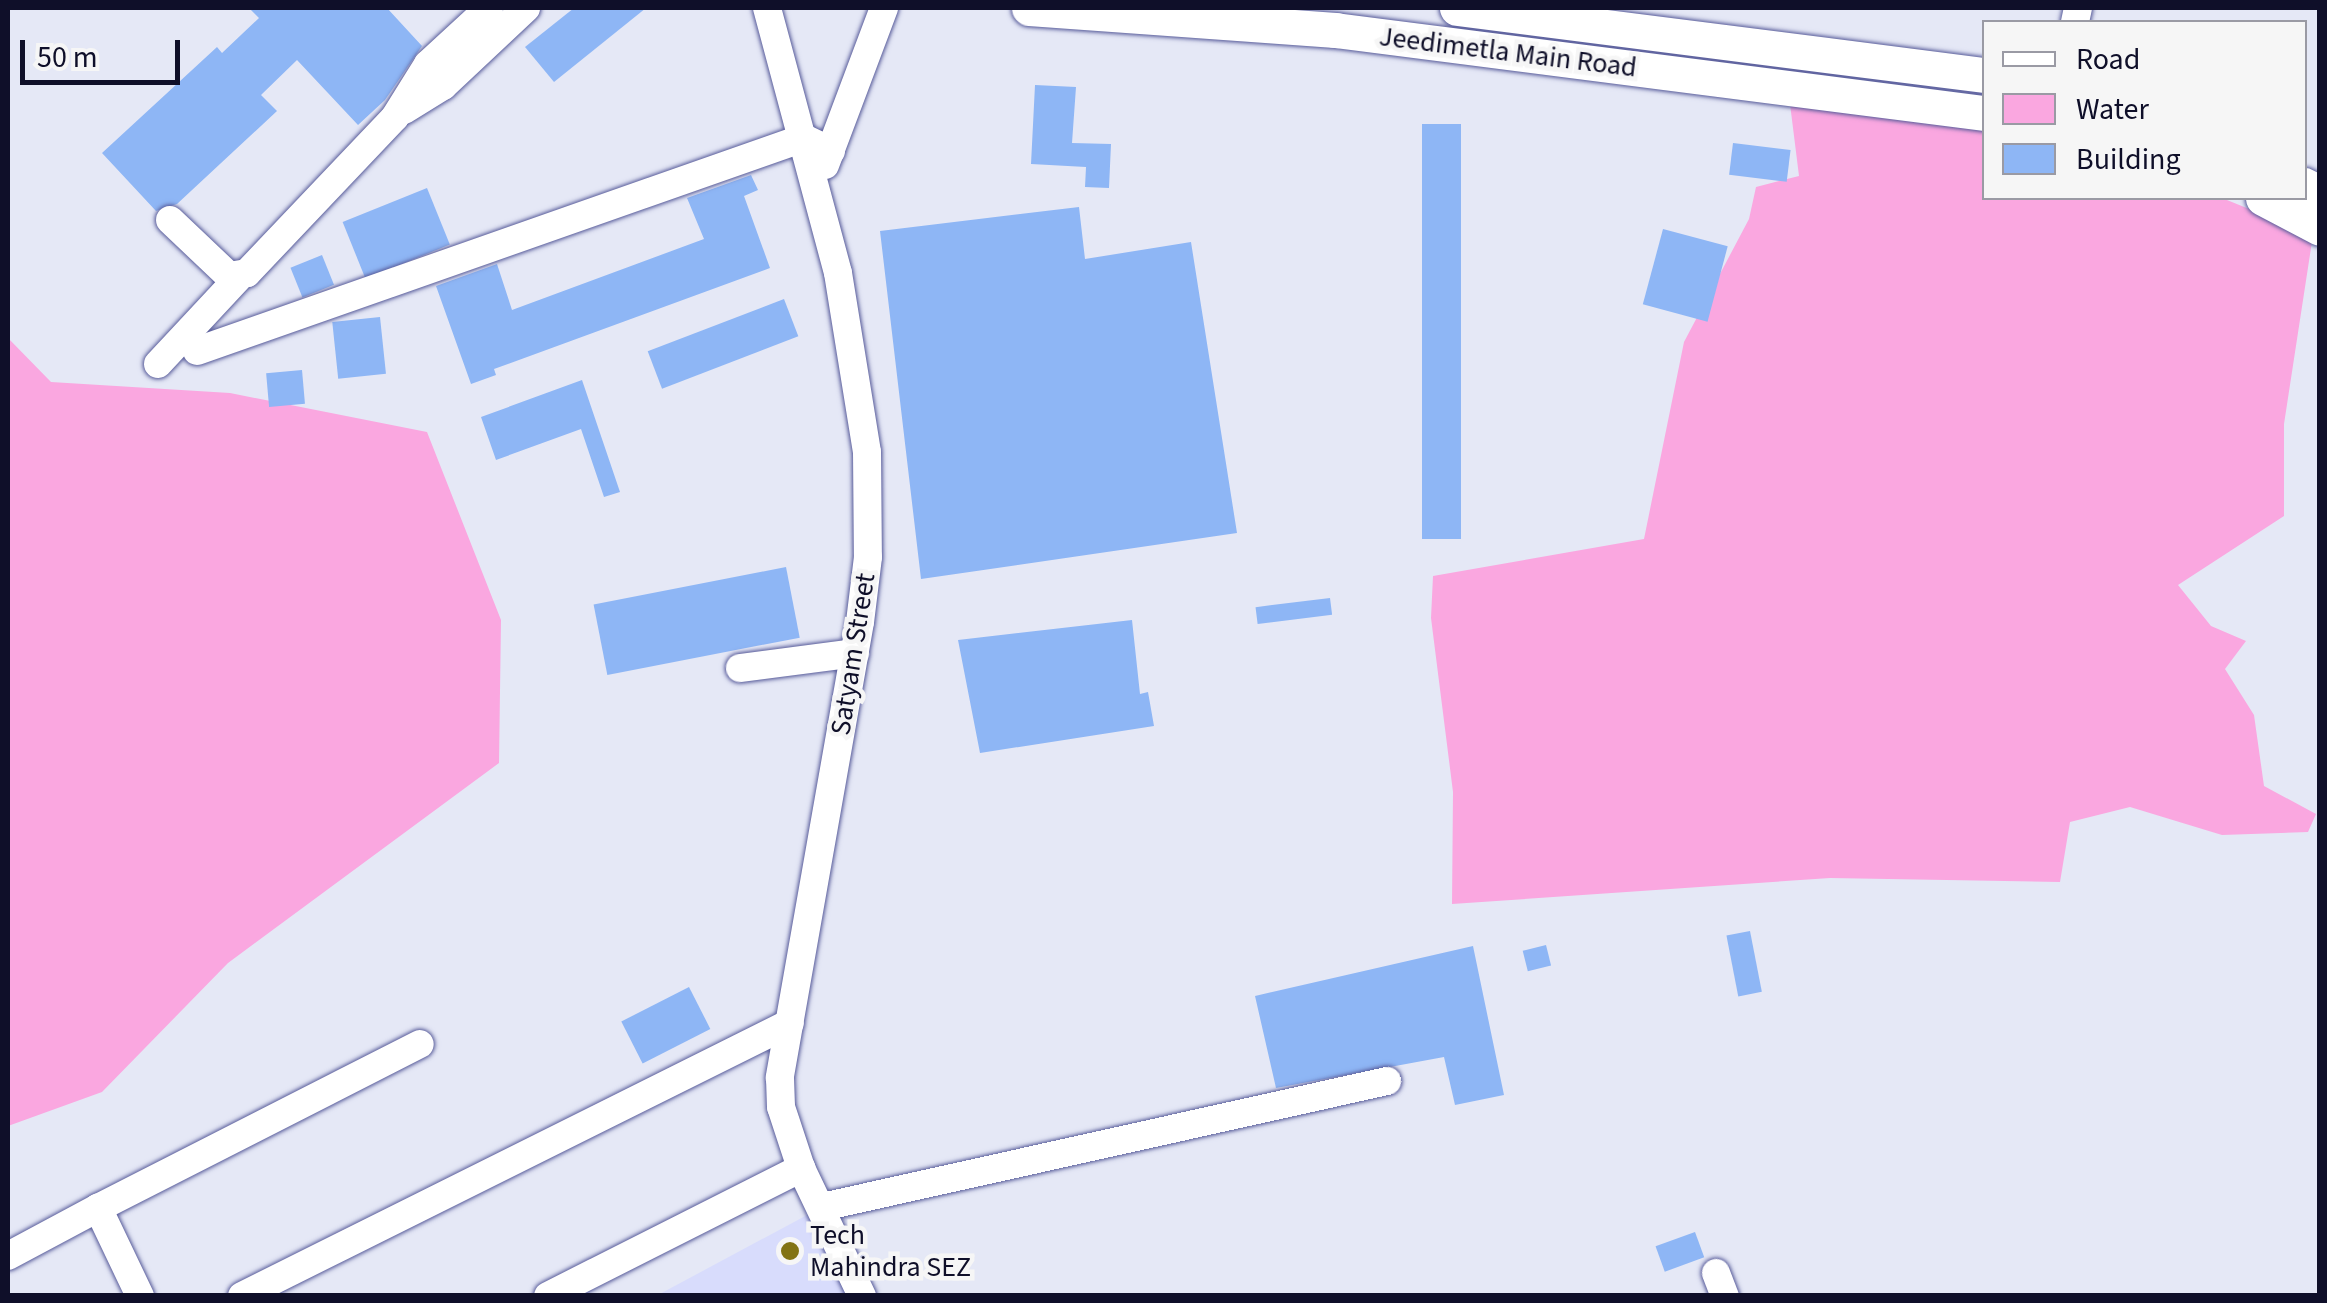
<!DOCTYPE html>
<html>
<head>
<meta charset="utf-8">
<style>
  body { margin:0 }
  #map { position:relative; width:2327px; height:1303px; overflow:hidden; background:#e5e8f6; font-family:"Source Sans 3",sans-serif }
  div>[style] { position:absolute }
  .built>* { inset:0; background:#d8dcfc }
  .water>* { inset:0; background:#faa7e0 }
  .building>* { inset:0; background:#8eb6f5; transform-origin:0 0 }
  .roads { filter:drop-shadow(0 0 2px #575b9a) drop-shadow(0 0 2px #575b9a) }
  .minor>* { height:28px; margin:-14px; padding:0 14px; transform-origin:14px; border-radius:14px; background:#fff }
  .major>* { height:35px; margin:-17.5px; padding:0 17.5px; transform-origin:17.5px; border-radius:17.5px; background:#fff }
  .dots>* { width:28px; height:28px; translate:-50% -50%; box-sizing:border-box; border:5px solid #f6f6f6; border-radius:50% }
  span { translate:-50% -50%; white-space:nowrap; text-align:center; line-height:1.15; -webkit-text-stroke:9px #f6f6f6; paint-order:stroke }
  .street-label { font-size:28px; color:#0f0f29 }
  .poi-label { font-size:28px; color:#0f0f29 }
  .left { translate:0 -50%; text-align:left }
  .frame { position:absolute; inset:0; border:10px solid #0f0f29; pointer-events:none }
  .legend { position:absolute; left:1982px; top:20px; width:325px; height:180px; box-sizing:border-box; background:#f6f6f6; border:2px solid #9a9aa4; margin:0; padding:12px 18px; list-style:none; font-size:30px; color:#0f0f29 }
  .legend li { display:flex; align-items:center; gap:20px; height:50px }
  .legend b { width:50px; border:2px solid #9a9aa4 }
  .scale { position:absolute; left:20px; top:40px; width:160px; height:45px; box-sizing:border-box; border:5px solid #0f0f29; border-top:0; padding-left:12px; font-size:30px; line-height:35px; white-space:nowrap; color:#0f0f29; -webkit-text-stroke:8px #f6f6f6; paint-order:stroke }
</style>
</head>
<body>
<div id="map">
  <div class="built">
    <i style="clip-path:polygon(822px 1207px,860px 1296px,656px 1296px)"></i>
  </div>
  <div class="water">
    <i style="clip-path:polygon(1790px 104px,1984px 125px,1984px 198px,2222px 198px,2313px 235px,2284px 424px,2284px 516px,2178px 585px,2211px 626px,2246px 641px,2225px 669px,2254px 715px,2264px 786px,2316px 814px,2308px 832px,2222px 835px,2130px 807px,2070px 822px,2060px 882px,1830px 878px,1452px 904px,1453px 792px,1431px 618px,1433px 576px,1644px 539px,1684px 342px,1749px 219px,1756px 187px,1799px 176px)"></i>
    <i style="clip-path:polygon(8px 338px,51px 382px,230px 393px,427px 432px,501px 620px,499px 763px,228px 963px,102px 1092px,8px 1126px)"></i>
  </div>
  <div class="building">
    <i style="clip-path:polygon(249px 8px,387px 8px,422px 46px,385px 100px,358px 125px,297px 60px,261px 95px,277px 111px,177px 204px,156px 211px,102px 153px,217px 47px,222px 53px,259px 18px)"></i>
    <i style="clip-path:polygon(574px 8px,646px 8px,554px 82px,525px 47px)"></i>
    <i style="clip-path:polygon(1035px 85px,1076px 87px,1072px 143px,1111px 144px,1109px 188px,1085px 187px,1086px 167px,1031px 164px)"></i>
    <i style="left:1422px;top:124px;width:39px;height:415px"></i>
    <i style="left:1733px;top:143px;width:58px;height:32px;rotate:7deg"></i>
    <i style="clip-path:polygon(751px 175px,758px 190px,744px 196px,770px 268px,494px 369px,496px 375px,471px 384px,436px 286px,497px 264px,512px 310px,704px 239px,687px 198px)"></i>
    <i style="left:427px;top:188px;width:61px;height:91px;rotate:68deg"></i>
    <i style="clip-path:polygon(1079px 207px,1085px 259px,1191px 242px,1237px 533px,921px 579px,880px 231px)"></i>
    <i style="left:1663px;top:229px;width:67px;height:78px;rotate:15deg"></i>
    <i style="left:322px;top:255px;width:32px;height:34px;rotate:68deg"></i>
    <i style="left:784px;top:299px;width:40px;height:146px;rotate:69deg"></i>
    <i style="left:380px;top:317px;width:57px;height:48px;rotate:84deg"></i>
    <i style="left:302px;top:370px;width:34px;height:36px;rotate:85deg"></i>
    <i style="clip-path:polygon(582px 380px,620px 492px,604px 497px,581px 429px,496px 460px,481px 417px)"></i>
    <i style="left:786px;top:567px;width:72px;height:196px;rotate:79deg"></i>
    <i style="left:1330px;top:598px;width:17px;height:75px;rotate:83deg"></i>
    <i style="clip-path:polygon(1132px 620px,1140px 694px,1148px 692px,1154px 726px,980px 753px,958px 640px)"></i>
    <i style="left:1750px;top:931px;width:62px;height:24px;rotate:79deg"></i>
    <i style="left:1546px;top:945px;width:21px;height:24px;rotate:76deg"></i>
    <i style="clip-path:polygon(1473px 946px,1504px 1095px,1455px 1105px,1444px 1057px,1276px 1088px,1255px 996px)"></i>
    <i style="left:689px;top:987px;width:47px;height:76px;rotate:63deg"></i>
    <i style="left:1695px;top:1232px;width:27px;height:42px;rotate:70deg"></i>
  </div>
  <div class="roads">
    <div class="minor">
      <i style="left:767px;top:8px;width:274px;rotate:75deg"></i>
      <i style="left:838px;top:273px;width:181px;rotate:80.8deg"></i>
      <i style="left:867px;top:452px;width:105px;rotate:89.5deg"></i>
      <i style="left:868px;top:557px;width:65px;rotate:97deg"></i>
      <i style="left:860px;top:622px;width:463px;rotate:100deg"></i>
      <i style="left:780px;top:1078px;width:29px;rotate:88deg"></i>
      <i style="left:781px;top:1107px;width:64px;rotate:71.8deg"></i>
      <i style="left:801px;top:1168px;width:142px;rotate:64.5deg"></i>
      <i style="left:2075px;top:22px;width:14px;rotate:-78deg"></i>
      <i style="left:404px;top:110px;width:46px;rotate:-31.6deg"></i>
      <i style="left:443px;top:86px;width:114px;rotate:-43.2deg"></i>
      <i style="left:825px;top:165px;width:168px;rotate:-69.4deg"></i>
      <i style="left:170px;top:220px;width:81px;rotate:43.5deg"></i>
      <i style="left:229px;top:276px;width:18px;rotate:-9deg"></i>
      <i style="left:247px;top:273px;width:215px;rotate:-46.5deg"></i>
      <i style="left:395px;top:117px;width:62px;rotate:-58.1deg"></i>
      <i style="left:428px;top:64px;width:83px;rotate:-42.6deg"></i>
      <i style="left:197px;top:351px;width:643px;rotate:-19.34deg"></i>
      <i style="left:804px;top:138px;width:30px;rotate:26deg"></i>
      <i style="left:158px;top:364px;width:119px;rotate:-47deg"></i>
      <i style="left:740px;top:668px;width:116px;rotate:-7.4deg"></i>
      <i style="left:822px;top:1207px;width:579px;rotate:-12.57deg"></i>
      <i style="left:8px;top:1256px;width:102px;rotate:-28.1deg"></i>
      <i style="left:1716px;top:1273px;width:25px;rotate:69deg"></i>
      <i style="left:140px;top:1296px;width:98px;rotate:-115.5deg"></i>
      <i style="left:98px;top:1208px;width:361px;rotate:-27deg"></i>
      <i style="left:242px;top:1296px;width:612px;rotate:-26.48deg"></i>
      <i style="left:548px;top:1296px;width:284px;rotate:-26.8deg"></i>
    </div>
    <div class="major">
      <i style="left:1029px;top:8px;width:307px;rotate:4.1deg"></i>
      <i style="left:1335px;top:30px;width:654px;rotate:7.29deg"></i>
      <i style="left:1457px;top:8px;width:531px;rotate:7.25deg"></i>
      <i style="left:2304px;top:185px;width:18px;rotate:27deg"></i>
      <i style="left:2263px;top:198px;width:64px;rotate:27.8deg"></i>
    </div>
  </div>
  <div class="dots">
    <i style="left:790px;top:1251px;background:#827314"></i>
  </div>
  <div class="street-label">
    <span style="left:1508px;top:52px;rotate:7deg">Jeedimetla Main Road</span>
    <span style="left:853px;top:654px;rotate:-81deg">Satyam Street</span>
  </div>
  <div class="poi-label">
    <span class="left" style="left:810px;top:1251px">Tech<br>Mahindra SEZ</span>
  </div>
  <div class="frame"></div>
  <ul class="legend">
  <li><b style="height:12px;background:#fff"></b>Road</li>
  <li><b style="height:28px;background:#faa7e0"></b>Water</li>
  <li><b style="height:28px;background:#8eb6f5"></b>Building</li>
  </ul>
  <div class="scale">50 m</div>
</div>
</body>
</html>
